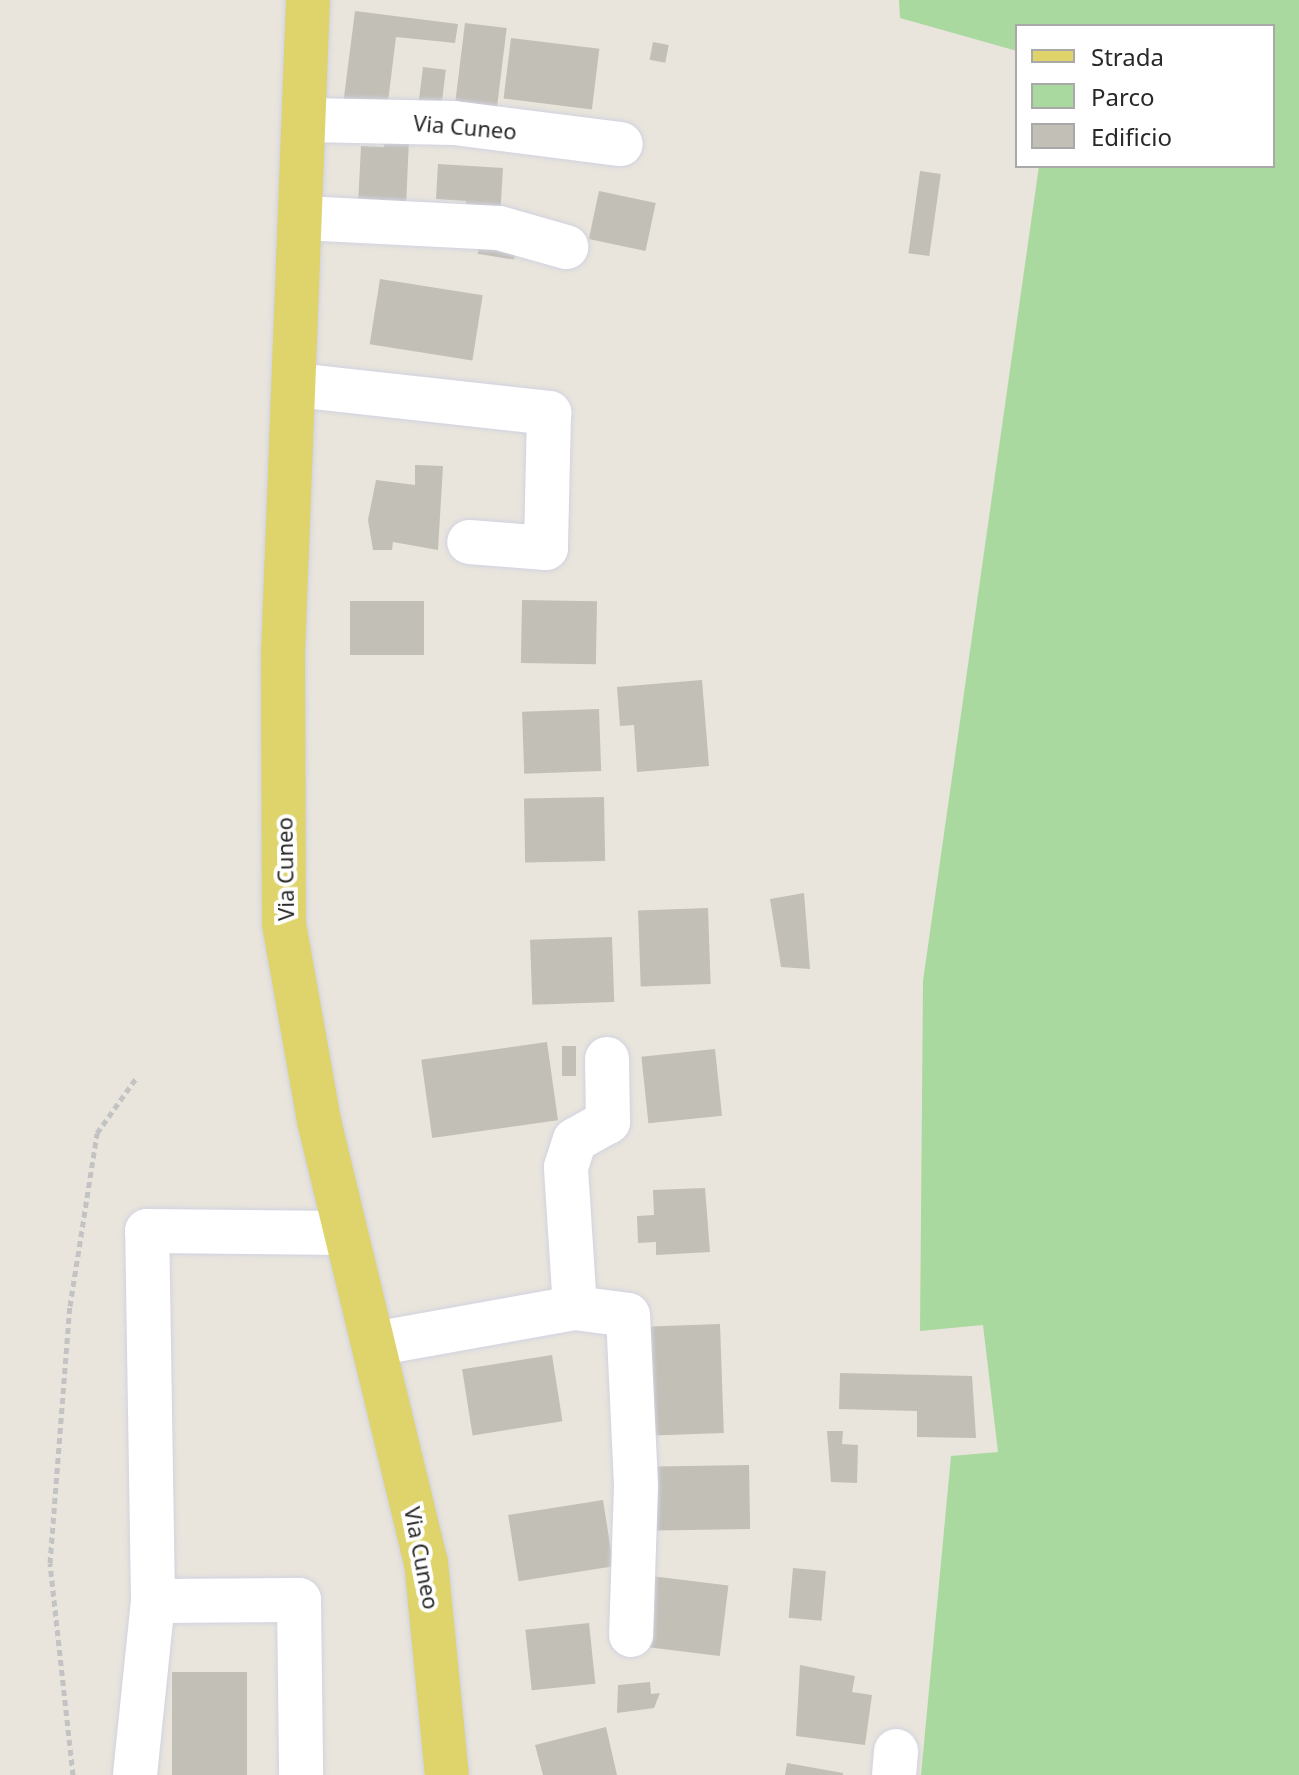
<!DOCTYPE html>
<html>
<head>
<meta charset="utf-8">
<style>
  body { margin:0 }
  #map { position:relative; width:1299px; height:1775px; overflow:hidden; background:#e9e5dc; font-family:"Noto Sans",sans-serif }
  div>[style] { position:absolute }
  .green>* { inset:0; background:#aad99f }
  .building>* { inset:0; background:#c2bfb7; transform-origin:0 0 }
  .path>* { height:5px; margin-top:-2.5px; transform-origin:0; background:repeating-linear-gradient(90deg,#c3c3c3 0 6px,transparent 0 10px) }
  .roads { filter:drop-shadow(0 0 2px #d1d2e0) drop-shadow(0 0 2px #d1d2e0) }
  .minor>* { height:44px; margin:-22px; padding:0 22px; transform-origin:22px; border-radius:22px; background:#fff }
  .major>* { height:44px; margin:-22px; padding:0 22px; transform-origin:22px; border-radius:22px; background:#dfd46b }
  span { translate:-50% -50%; white-space:nowrap; text-align:center; line-height:1.15; -webkit-text-stroke:8px #fff; paint-order:stroke }
  .street-label { font-size:22px; color:#282828 }
  .legend { position:absolute; left:1015px; top:24px; width:260px; height:144px; box-sizing:border-box; background:#fff; border:2px solid #a9a9a9; margin:0; padding:10px 14px; list-style:none; font-size:24px; color:#282828 }
  .legend li { display:flex; align-items:center; gap:16px; height:40px }
  .legend b { width:40px; border:2px solid #a9a9a9 }
</style>
</head>
<body>
<div id="map">
  <div class="green">
    <i style="clip-path:polygon(899px 0,1299px 0,1299px 1775px,921px 1775px,951px 1456px,998px 1452px,983px 1325px,920px 1331px,923px 981px,1039px 166px,1273px 166px,1273px 26px,1017px 26px,1017px 51px,900px 18px)"></i>
  </div>
  <div class="building">
    <i style="clip-path:polygon(355px 11px,458px 24px,455px 43px,396px 37px,387px 110px,343px 105px)"></i>
    <i style="left:465px;top:23px;width:42px;height:89px;rotate:7deg"></i>
    <i style="left:511px;top:38px;width:89px;height:61px;rotate:7deg"></i>
    <i style="left:653px;top:42px;width:16px;height:18px;rotate:11deg"></i>
    <i style="left:423px;top:67px;width:23px;height:47px;rotate:7deg"></i>
    <i style="clip-path:polygon(384px 138px,409px 139px,406px 207px,358px 205px,361px 146px,384px 147px)"></i>
    <i style="clip-path:polygon(438px 164px,503px 168px,500px 218px,465px 216px,466px 201px,436px 199px)"></i>
    <i style="left:920px;top:171px;width:21px;height:83px;rotate:8deg"></i>
    <i style="left:599px;top:191px;width:58px;height:49px;rotate:12deg"></i>
    <i style="left:480px;top:239px;width:37px;height:15px;rotate:9deg"></i>
    <i style="left:380px;top:279px;width:104px;height:66px;rotate:9deg"></i>
    <i style="clip-path:polygon(415px 465px,443px 466px,438px 550px,393px 542px,392px 550px,373px 550px,368px 520px,376px 480px,415px 485px)"></i>
    <i style="left:522px;top:600px;width:75px;height:63px;rotate:1deg"></i>
    <i style="left:424px;top:601px;width:54px;height:74px;rotate:90deg"></i>
    <i style="clip-path:polygon(702px 680px,709px 766px,637px 772px,634px 725px,620px 726px,617px 687px)"></i>
    <i style="left:599px;top:709px;width:62px;height:77px;rotate:88deg"></i>
    <i style="left:604px;top:797px;width:64px;height:80px;rotate:89deg"></i>
    <i style="clip-path:polygon(804px 893px,810px 969px,781px 967px,770px 899px)"></i>
    <i style="left:708px;top:908px;width:76px;height:70px;rotate:88deg"></i>
    <i style="left:612px;top:937px;width:65px;height:82px;rotate:88deg"></i>
    <i style="left:547px;top:1042px;width:79px;height:127px;rotate:82deg"></i>
    <i style="left:576px;top:1046px;width:30px;height:14px;rotate:90deg"></i>
    <i style="left:715px;top:1049px;width:67px;height:74px;rotate:84deg"></i>
    <i style="clip-path:polygon(705px 1188px,710px 1252px,656px 1255px,656px 1242px,638px 1243px,637px 1216px,654px 1215px,653px 1190px)"></i>
    <i style="left:720px;top:1324px;width:109px;height:70px;rotate:88deg"></i>
    <i style="left:552px;top:1355px;width:67px;height:91px;rotate:81deg"></i>
    <i style="clip-path:polygon(840px 1373px,972px 1376px,976px 1438px,917px 1437px,917px 1411px,839px 1409px)"></i>
    <i style="clip-path:polygon(827px 1431px,843px 1431px,842px 1444px,858px 1445px,857px 1483px,831px 1482px)"></i>
    <i style="left:749px;top:1465px;width:64px;height:93px;rotate:89deg"></i>
    <i style="left:603px;top:1500px;width:67px;height:96px;rotate:81deg"></i>
    <i style="left:793px;top:1568px;width:33px;height:50px;rotate:5deg"></i>
    <i style="left:651px;top:1576px;width:78px;height:71px;rotate:7deg"></i>
    <i style="left:589px;top:1623px;width:61px;height:64px;rotate:84deg"></i>
    <i style="clip-path:polygon(800px 1665px,855px 1676px,852px 1692px,872px 1695px,865px 1745px,796px 1736px)"></i>
    <i style="left:172px;top:1672px;width:75px;height:103px"></i>
    <i style="clip-path:polygon(650px 1682px,651px 1694px,660px 1693px,654px 1708px,617px 1713px,618px 1685px)"></i>
    <i style="clip-path:polygon(606px 1727px,617px 1775px,543px 1775px,535px 1745px)"></i>
    <i style="clip-path:polygon(787px 1763px,843px 1773px,843px 1775px,785px 1775px)"></i>
  </div>
  <div class="path">
    <i style="left:73px;top:1775px;width:213px;rotate:-96.2deg"></i>
    <i style="left:50px;top:1563px;width:258px;rotate:-85.6deg"></i>
    <i style="left:70px;top:1306px;width:175px;rotate:-81.1deg"></i>
    <i style="left:97px;top:1133px;width:69px;rotate:-54.5deg"></i>
  </div>
  <div class="roads">
    <div class="minor">
      <i style="left:307px;top:120px;width:147px;rotate:1.2deg"></i>
      <i style="left:454px;top:123px;width:168px;rotate:7.2deg"></i>
      <i style="left:303px;top:218px;width:196px;rotate:2.9deg"></i>
      <i style="left:499px;top:228px;width:70px;rotate:15.8deg"></i>
      <i style="left:296px;top:385px;width:255px;rotate:6.3deg"></i>
      <i style="left:549px;top:413px;width:135px;rotate:91.3deg"></i>
      <i style="left:546px;top:548px;width:77px;rotate:-175.5deg"></i>
      <i style="left:575px;top:1308px;width:53px;rotate:7.5deg"></i>
      <i style="left:628px;top:1315px;width:172px;rotate:87.3deg"></i>
      <i style="left:636px;top:1487px;width:148px;rotate:91.9deg"></i>
      <i style="left:374px;top:1344px;width:204px;rotate:-10.2deg"></i>
      <i style="left:575px;top:1308px;width:141px;rotate:-93.7deg"></i>
      <i style="left:566px;top:1167px;width:28px;rotate:-72deg"></i>
      <i style="left:575px;top:1140px;width:38px;rotate:-29deg"></i>
      <i style="left:608px;top:1122px;width:63px;rotate:-90.9deg"></i>
      <i style="left:153px;top:1601px;width:146px;rotate:-0.4deg"></i>
      <i style="left:299px;top:1600px;width:175px;rotate:89.3deg"></i>
      <i style="left:135px;top:1775px;width:175px;rotate:-84.1deg"></i>
      <i style="left:153px;top:1601px;width:370px;rotate:-90.9deg"></i>
      <i style="left:147px;top:1231px;width:199px;rotate:0.6deg"></i>
      <i style="left:894px;top:1775px;width:24px;rotate:-85deg"></i>
    </div>
    <div class="major">
      <i style="left:308px;top:0;width:653px;rotate:92.19deg"></i>
      <i style="left:283px;top:653px;width:271px;rotate:89.8deg"></i>
      <i style="left:284px;top:924px;width:200px;rotate:79.9deg"></i>
      <i style="left:319px;top:1121px;width:454px;rotate:76.4deg"></i>
      <i style="left:426px;top:1562px;width:214px;rotate:84.4deg"></i>
    </div>
  </div>
  <div class="street-label">
    <span style="left:465px;top:127px;rotate:5deg">Via Cuneo</span>
    <span style="left:285px;top:869px;rotate:-91deg">Via Cuneo</span>
    <span style="left:422px;top:1558px;rotate:79deg">Via Cuneo</span>
  </div>
  <ul class="legend">
  <li><b style="height:10px;background:#dfd46b"></b>Strada</li>
  <li><b style="height:22px;background:#aad99f"></b>Parco</li>
  <li><b style="height:22px;background:#c2bfb7"></b>Edificio</li>
  </ul>
</div>
</body>
</html>
